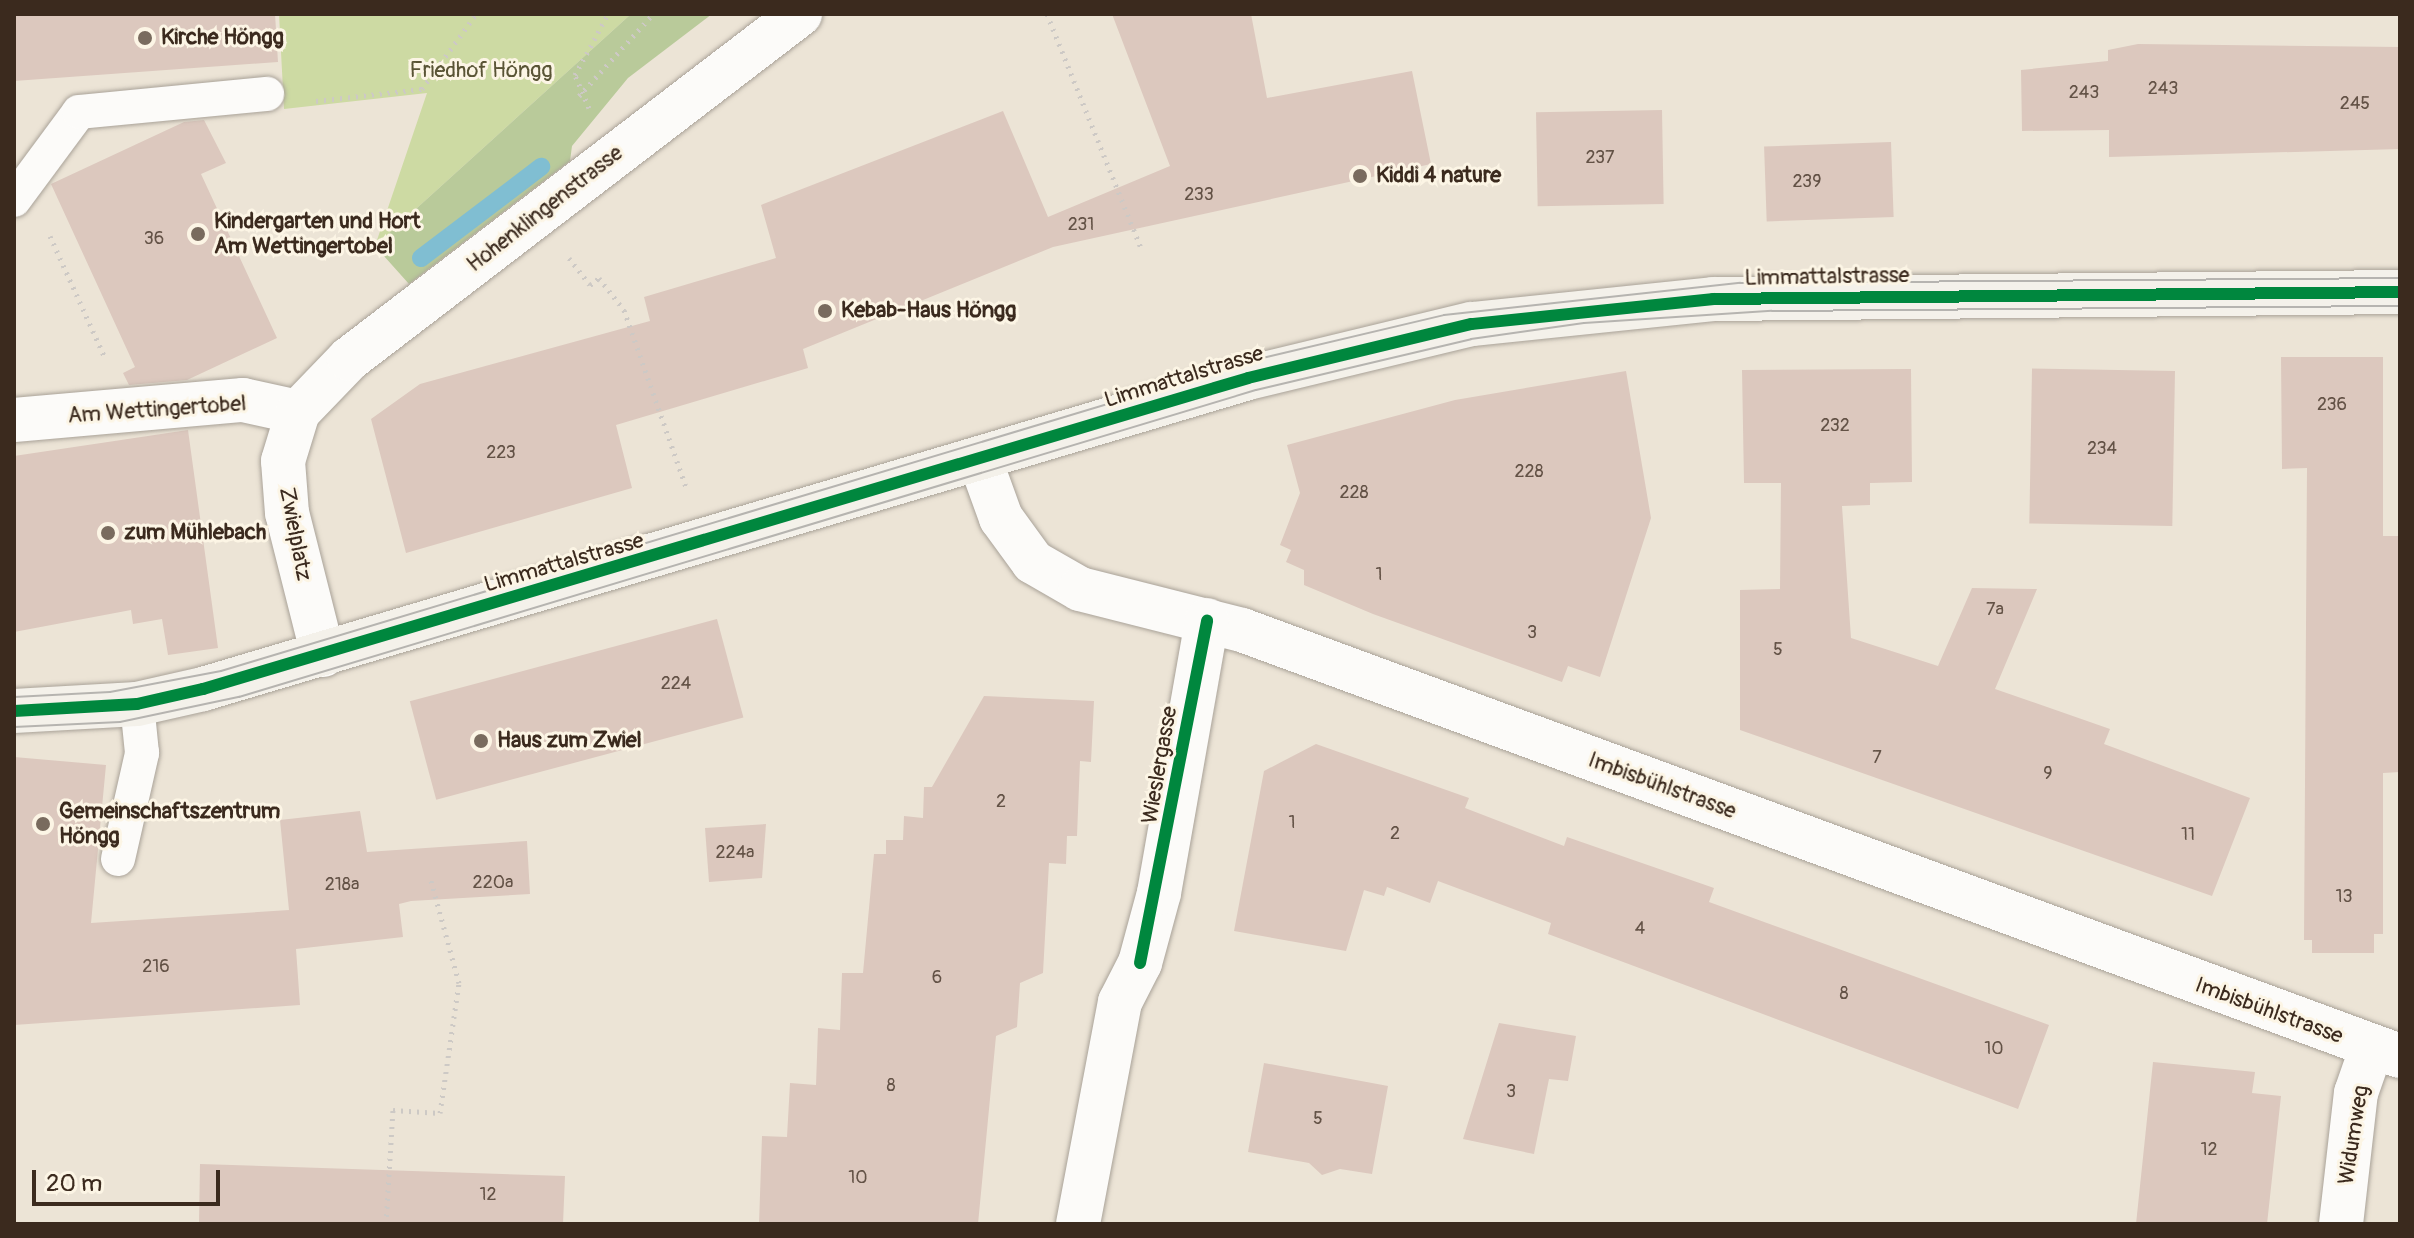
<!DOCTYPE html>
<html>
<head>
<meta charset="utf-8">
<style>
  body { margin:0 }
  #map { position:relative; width:2414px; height:1238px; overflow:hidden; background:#ece4d6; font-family:Pangolin,sans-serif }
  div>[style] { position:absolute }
  .green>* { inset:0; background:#cddaa3 }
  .forest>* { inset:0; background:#b9ca9a }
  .stream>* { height:18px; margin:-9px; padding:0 9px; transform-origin:9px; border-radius:9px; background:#80bed2 }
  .building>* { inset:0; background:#dcc8be; transform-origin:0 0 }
  .path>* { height:5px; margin-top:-2.5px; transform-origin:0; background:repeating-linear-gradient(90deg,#cdc9c5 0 2px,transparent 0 8px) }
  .roads { filter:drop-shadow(0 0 2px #a9a298) drop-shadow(0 0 2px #a9a298) }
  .lane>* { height:34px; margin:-17px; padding:0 17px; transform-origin:17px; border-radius:17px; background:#fcfbf9 }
  .street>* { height:44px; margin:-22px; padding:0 22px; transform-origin:22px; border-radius:22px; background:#fcfbf9 }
  .secondary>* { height:44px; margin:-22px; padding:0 22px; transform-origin:22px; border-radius:22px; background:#f4f1ea }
  .tram>* { height:2px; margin:-1px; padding:0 1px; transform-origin:1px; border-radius:1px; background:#b6b4b0 }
  .cycleway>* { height:12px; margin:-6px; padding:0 6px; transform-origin:6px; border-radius:6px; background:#00873e }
  .dots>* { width:22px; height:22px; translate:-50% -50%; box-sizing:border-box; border:4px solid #fcf5e5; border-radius:50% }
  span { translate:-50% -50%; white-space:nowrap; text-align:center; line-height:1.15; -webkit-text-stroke:6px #fcf5e5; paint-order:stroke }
  .number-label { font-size:18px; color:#635246 }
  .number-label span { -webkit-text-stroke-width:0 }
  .poi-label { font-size:22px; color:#3b2a1e; font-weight:700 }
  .left { translate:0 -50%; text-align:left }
  .park-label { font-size:22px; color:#595435 }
  .street-label { font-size:22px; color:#3b2a1e }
  .frame { position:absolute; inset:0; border:16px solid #3b2a1e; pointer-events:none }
  .scale { position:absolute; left:32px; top:1170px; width:188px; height:36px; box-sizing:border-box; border:4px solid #3b2a1e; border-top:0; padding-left:10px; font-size:24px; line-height:28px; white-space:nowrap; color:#3b2a1e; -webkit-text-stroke:6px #fcf5e5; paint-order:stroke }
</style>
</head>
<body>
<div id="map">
  <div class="green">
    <i style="clip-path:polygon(279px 14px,631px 14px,375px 246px,427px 93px,284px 109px)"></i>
  </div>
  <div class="forest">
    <i style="clip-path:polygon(631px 14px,712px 14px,628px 78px,572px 146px,570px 161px,409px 284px,375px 246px)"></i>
  </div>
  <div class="stream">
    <i style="left:421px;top:258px;width:151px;rotate:-37.2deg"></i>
  </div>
  <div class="building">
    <i style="clip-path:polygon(14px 14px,275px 14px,278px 62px,14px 81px)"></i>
    <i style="clip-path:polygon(1112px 14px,1251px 14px,1267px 98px,1412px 71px,1431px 164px,1053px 247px,803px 349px,808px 368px,616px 425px,632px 488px,406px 553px,371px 419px,420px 384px,650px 321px,644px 297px,776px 258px,761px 205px,1003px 111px,1048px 217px,1170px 166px)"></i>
    <i style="clip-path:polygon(2138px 44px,2400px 47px,2400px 149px,2109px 157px,2109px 130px,2022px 131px,2021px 70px,2108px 61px,2108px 50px)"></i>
    <i style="left:1662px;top:110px;width:94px;height:126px;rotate:89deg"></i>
    <i style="clip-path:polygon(204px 120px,226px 163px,201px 174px,277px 338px,187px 380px,129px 385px,123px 373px,135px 367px,51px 184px,184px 122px)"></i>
    <i style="left:1891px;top:142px;width:75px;height:127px;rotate:88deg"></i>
    <i style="clip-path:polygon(2281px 357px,2383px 357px,2383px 536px,2399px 536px,2400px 772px,2383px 773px,2383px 934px,2374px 934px,2374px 953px,2312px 953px,2312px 940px,2304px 940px,2307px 468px,2282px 469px)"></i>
    <i style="clip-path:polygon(1911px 369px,1912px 482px,1870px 483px,1870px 505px,1842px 506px,1851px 638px,1938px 666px,1972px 588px,2037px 589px,1995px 689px,2110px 729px,2104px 744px,2250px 798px,2212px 896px,1740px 730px,1740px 590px,1780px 589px,1781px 483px,1744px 483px,1742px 370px)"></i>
    <i style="clip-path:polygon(1626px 371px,1651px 518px,1600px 677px,1568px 666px,1562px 682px,1373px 614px,1304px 585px,1304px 570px,1286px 562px,1291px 550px,1280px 545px,1300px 493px,1287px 445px,1455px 400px)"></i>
    <i style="left:2175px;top:371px;width:155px;height:143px;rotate:91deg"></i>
    <i style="clip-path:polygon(188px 430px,218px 648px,168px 655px,162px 619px,133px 624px,131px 610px,14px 632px,14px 456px)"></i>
    <i style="left:717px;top:619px;width:102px;height:318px;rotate:75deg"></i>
    <i style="clip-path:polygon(984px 696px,1094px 701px,1091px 762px,1080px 761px,1077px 836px,1067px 836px,1066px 864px,1049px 863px,1043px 973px,1020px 983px,1017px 1027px,996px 1036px,978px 1224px,759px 1224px,762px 1136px,787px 1137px,790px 1083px,816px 1085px,818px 1028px,840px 1030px,842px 973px,863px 973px,874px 854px,886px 854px,886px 840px,903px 840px,904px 816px,923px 818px,924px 787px,932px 787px)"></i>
    <i style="clip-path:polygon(1316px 744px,1469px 798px,1465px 808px,1564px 846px,1567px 837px,1714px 888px,1709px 902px,2049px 1025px,2018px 1109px,1548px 934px,1551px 923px,1438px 881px,1430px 903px,1387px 887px,1384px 896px,1364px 890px,1346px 951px,1234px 931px,1264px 771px)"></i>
    <i style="clip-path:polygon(14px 757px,106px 765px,91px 923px,289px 910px,280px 820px,360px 811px,367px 852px,527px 841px,530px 894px,411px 901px,399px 904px,403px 937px,296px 949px,300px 1005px,14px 1025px)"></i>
    <i style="clip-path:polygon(766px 824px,762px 878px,709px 882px,705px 828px)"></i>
    <i style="clip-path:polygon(1499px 1023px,1576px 1036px,1568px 1081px,1549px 1079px,1534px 1154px,1463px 1139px)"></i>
    <i style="clip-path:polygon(2153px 1062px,2255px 1072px,2252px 1093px,2281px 1096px,2267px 1224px,2136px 1224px)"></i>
    <i style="clip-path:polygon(1264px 1063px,1388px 1086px,1372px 1174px,1340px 1169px,1322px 1175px,1309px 1163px,1248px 1152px)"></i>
    <i style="clip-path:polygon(200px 1164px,565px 1176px,563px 1224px,199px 1224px)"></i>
  </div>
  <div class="path">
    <i style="left:1047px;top:14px;width:252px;rotate:68.1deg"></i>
    <i style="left:579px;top:96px;width:110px;rotate:-47.9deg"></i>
    <i style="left:316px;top:101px;width:107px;rotate:-6.5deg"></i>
    <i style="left:422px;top:89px;width:92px;rotate:-54.2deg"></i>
    <i style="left:589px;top:108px;width:36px;rotate:-113deg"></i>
    <i style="left:575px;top:75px;width:69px;rotate:-61.6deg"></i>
    <i style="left:50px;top:236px;width:134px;rotate:65.7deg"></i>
    <i style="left:569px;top:258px;width:34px;rotate:52deg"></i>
    <i style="left:590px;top:285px;width:11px;rotate:-38deg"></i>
    <i style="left:599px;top:278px;width:41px;rotate:52deg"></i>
    <i style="left:624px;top:310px;width:188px;rotate:70.7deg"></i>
    <i style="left:386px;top:1224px;width:114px;rotate:-86.5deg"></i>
    <i style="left:393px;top:1110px;width:47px;rotate:3.7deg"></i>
    <i style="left:440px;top:1113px;width:131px;rotate:-81.7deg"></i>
    <i style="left:459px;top:983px;width:110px;rotate:-105.3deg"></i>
  </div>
  <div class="roads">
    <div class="lane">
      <i style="left:14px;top:200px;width:109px;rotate:-53.5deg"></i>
      <i style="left:79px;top:112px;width:189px;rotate:-5.5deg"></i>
      <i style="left:118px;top:859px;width:109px;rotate:-77.2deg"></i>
      <i style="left:142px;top:753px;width:49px;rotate:-95.8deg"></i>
    </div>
    <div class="street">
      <i style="left:14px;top:420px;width:230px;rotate:-5deg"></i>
      <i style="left:243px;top:400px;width:56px;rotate:12.3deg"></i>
      <i style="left:980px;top:460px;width:62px;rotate:70.1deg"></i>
      <i style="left:1001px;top:518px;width:54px;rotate:54deg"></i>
      <i style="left:1033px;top:562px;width:54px;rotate:29.9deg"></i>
      <i style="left:1080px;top:589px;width:167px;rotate:14.2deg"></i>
      <i style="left:1242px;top:630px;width:1234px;rotate:20.2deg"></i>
      <i style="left:323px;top:655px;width:146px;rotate:-104.2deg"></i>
      <i style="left:287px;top:513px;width:52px;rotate:-94.4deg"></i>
      <i style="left:283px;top:461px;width:51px;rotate:-73deg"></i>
      <i style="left:298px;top:412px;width:74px;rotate:-46.1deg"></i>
      <i style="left:349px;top:359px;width:568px;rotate:-37.41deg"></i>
      <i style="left:1078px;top:1224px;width:226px;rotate:-79.3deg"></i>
      <i style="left:1120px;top:1002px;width:44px;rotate:-62.9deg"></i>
      <i style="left:1140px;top:963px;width:73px;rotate:-74.8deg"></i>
      <i style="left:1159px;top:893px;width:277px;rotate:-80deg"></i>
      <i style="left:2341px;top:1224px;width:132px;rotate:-83.5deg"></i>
      <i style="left:2356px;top:1093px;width:49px;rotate:-70.8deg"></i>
    </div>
    <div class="secondary">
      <i style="left:14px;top:711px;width:123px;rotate:-3.3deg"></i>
      <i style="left:137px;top:704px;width:68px;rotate:-12.8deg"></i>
      <i style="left:203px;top:689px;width:1090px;rotate:-16.57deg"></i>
      <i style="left:1248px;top:378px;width:230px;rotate:-13.6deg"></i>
      <i style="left:1472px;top:324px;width:242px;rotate:-5.9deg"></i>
      <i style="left:1713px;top:299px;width:687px;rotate:-0.58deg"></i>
    </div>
  </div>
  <div class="tram">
    <i style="left:14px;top:697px;width:96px;rotate:-3deg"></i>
    <i style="left:110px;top:692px;width:113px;rotate:-10.7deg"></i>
    <i style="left:221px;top:671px;width:1079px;rotate:-16.76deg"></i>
    <i style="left:1254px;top:360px;width:195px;rotate:-13.3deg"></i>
    <i style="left:1444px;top:315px;width:298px;rotate:-6.2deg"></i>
    <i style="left:1740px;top:283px;width:660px;rotate:-0.43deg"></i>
    <i style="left:14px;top:727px;width:106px;rotate:-2.7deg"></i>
    <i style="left:120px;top:722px;width:122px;rotate:-11.9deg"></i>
    <i style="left:239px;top:697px;width:1062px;rotate:-16.8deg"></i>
    <i style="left:1256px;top:390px;width:221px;rotate:-13.3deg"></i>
    <i style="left:1471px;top:339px;width:114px;rotate:-8.1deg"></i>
    <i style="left:1584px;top:323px;width:188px;rotate:-3.7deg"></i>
    <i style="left:1772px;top:311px;width:628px;rotate:-0.46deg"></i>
  </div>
  <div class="cycleway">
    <i style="left:14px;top:711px;width:123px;rotate:-3.3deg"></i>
    <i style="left:137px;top:704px;width:68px;rotate:-12.8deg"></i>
    <i style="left:203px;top:689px;width:1090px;rotate:-16.57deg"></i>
    <i style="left:1248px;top:378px;width:230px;rotate:-13.6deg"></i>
    <i style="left:1472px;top:324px;width:242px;rotate:-5.9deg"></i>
    <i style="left:1713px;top:299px;width:687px;rotate:-0.58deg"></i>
    <i style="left:1140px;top:963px;width:349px;rotate:-78.9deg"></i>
  </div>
  <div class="dots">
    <i style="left:145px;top:38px;background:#796b5e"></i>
    <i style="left:1360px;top:176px;background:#796b5e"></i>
    <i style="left:198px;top:234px;background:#796b5e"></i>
    <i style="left:825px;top:311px;background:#796b5e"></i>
    <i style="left:108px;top:533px;background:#796b5e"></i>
    <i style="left:481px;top:741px;background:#796b5e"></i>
    <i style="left:43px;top:824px;background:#796b5e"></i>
  </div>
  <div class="number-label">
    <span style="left:2163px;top:89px">243</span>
    <span style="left:2084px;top:93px">243</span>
    <span style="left:2355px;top:104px">245</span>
    <span style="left:1600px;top:158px">237</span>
    <span style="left:1807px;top:182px">239</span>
    <span style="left:1199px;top:195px">233</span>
    <span style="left:1081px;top:225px">231</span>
    <span style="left:154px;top:239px">36</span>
    <span style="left:2332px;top:405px">236</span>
    <span style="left:1835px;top:426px">232</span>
    <span style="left:2102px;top:449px">234</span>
    <span style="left:501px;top:453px">223</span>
    <span style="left:1529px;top:472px">228</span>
    <span style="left:1354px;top:493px">228</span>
    <span style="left:1379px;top:575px">1</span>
    <span style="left:1995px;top:610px">7a</span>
    <span style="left:1532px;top:633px">3</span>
    <span style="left:1778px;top:650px">5</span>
    <span style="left:676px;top:684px">224</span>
    <span style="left:1877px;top:758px">7</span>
    <span style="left:2048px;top:774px">9</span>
    <span style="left:1001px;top:802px">2</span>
    <span style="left:1292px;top:823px">1</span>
    <span style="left:1395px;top:834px">2</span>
    <span style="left:2188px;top:835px">11</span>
    <span style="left:735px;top:853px">224a</span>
    <span style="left:493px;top:883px">220a</span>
    <span style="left:342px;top:885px">218a</span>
    <span style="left:2344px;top:897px">13</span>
    <span style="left:1640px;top:929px">4</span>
    <span style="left:156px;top:967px">216</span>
    <span style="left:937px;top:978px">6</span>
    <span style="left:1844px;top:994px">8</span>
    <span style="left:1994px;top:1049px">10</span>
    <span style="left:891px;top:1086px">8</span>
    <span style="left:1511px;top:1092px">3</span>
    <span style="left:1318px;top:1119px">5</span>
    <span style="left:2209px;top:1150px">12</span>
    <span style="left:858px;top:1178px">10</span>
    <span style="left:488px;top:1195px">12</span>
  </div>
  <div class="poi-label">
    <span class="left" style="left:161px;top:38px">Kirche Höngg</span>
    <span class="left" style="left:1376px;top:176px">Kiddi 4 nature</span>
    <span class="left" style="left:214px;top:234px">Kindergarten und Hort<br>Am Wettingertobel</span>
    <span class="left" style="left:841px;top:311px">Kebab-Haus Höngg</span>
    <span class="left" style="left:124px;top:533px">zum Mühlebach</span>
    <span class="left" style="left:497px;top:741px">Haus zum Zwiel</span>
    <span class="left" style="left:59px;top:824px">Gemeinschaftszentrum<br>Höngg</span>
  </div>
  <div class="park-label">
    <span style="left:481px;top:71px">Friedhof Höngg</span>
  </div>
  <div class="street-label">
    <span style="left:545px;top:209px;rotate:-38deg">Hohenklingenstrasse</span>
    <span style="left:1827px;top:277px;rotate:-1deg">Limmattalstrasse</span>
    <span style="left:1184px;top:377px;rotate:-17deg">Limmattalstrasse</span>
    <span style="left:157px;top:410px;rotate:-4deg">Am Wettingertobel</span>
    <span style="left:295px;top:534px;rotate:79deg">Zwielplatz</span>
    <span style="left:564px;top:563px;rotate:-16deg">Limmattalstrasse</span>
    <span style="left:1160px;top:765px;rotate:-80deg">Wieslergasse</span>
    <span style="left:1662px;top:786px;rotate:20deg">Imbisbühlstrasse</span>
    <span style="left:2269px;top:1011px;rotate:20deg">Imbisbühlstrasse</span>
    <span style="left:2354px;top:1135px;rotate:-81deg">Widumweg</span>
  </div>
  <div class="frame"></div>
  <div class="scale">20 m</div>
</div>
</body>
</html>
